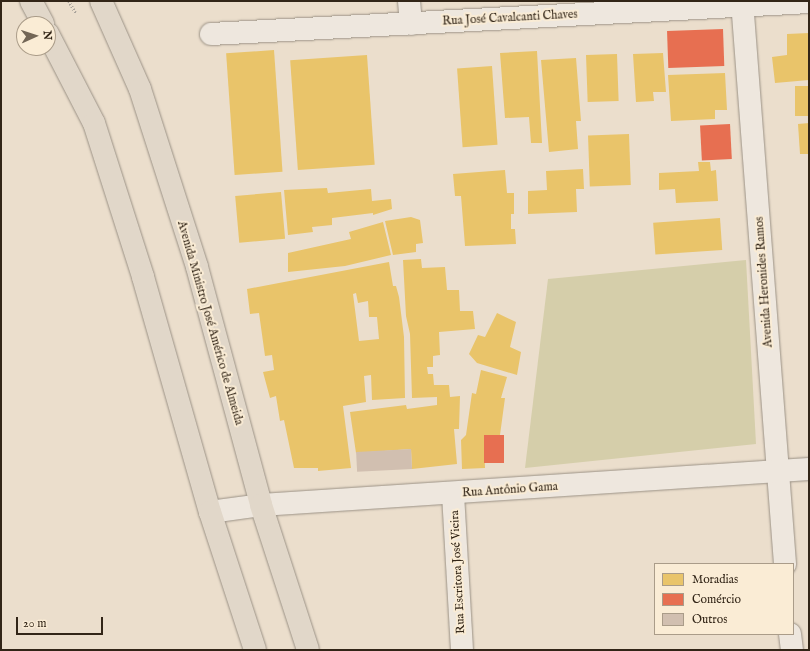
<!DOCTYPE html>
<html>
<head>
<meta charset="utf-8">
<style>
  body { margin:0 }
  #map { position:relative; width:810px; height:651px; overflow:hidden; background:#ebdecc; font-family:"IM FELL English",serif }
  div>[style] { position:absolute }
  .green>* { inset:0; background:#d5ceaa }
  .homes>* { inset:0; background:#e9c46a; transform-origin:0 0 }
  .shops>* { inset:0; background:#e76f51; transform-origin:0 0 }
  .building>* { inset:0; background:#d1bfb0; transform-origin:0 0 }
  .path>* { height:2.5px; margin-top:-1.25px; transform-origin:0; background:repeating-linear-gradient(90deg,#aaa49c 0 1px,transparent 0 3px) }
  .roads { filter:drop-shadow(0 0 1px #9b9286) drop-shadow(0 0 1px #9b9286) }
  .street>* { height:22px; margin:-11px; padding:0 11px; transform-origin:11px; border-radius:11px; background:#eee7de }
  .primary>* { height:22px; margin:-11px; padding:0 11px; transform-origin:11px; border-radius:11px; background:#e1d7c9 }
  span { translate:-50% -50%; white-space:nowrap; text-align:center; line-height:1.15; -webkit-text-stroke:4px #faecd5; paint-order:stroke }
  .street-label { font-size:12px; color:#322517 }
  .frame { position:absolute; inset:0; border:2px solid #322517; pointer-events:none }
  .legend { position:absolute; left:654px; top:563px; width:140px; height:72px; box-sizing:border-box; background:#faecd5; border:1px solid #aa9c89; margin:0; padding:5px 7px; list-style:none; font-size:12px; color:#322517 }
  .legend li { display:flex; align-items:center; gap:8px; height:20px }
  .legend b { width:20px; border:1px solid #aa9c89 }
  .north { position:absolute; left:16px; top:16px; width:40px; height:40px; box-sizing:border-box; background:#faecd5; border:1px solid #aa9c89; border-radius:50%; rotate:87deg; font-size:11px; font-weight:700; line-height:16px; text-align:center; color:#322517 }
  .north::after { content:''; display:block; margin:auto; width:14px; height:18px; background:#736656; clip-path:polygon(50% 0,100% 100%,50% 72%,0 100%) }
  .scale { position:absolute; left:16px; top:617px; width:87px; height:18px; box-sizing:border-box; border:2px solid #322517; border-top:0; padding-left:5px; font-size:12px; line-height:14px; white-space:nowrap; color:#322517; -webkit-text-stroke:3px #faecd5; paint-order:stroke }
</style>
</head>
<body>
<div id="map">
  <div class="green">
    <i style="clip-path:polygon(746px 260px,756px 444px,525px 468px,548px 279px)"></i>
  </div>
  <div class="homes">
    <i style="clip-path:polygon(809px 33px,809px 80px,775px 83px,772px 57px,787px 55px,787px 34px)"></i>
    <i style="left:274px;top:50px;width:122px;height:48px;rotate:86deg"></i>
    <i style="clip-path:polygon(537px 51px,542px 143px,531px 143px,529px 117px,505px 118px,500px 53px)"></i>
    <i style="clip-path:polygon(663px 53px,666px 92px,653px 92px,654px 101px,636px 102px,633px 54px)"></i>
    <i style="left:617px;top:54px;width:47px;height:31px;rotate:88deg"></i>
    <i style="left:367px;top:55px;width:110px;height:77px;rotate:86deg"></i>
    <i style="clip-path:polygon(576px 58px,581px 121px,576px 121px,578px 149px,549px 152px,541px 60px)"></i>
    <i style="left:492px;top:66px;width:79px;height:35px;rotate:86deg"></i>
    <i style="clip-path:polygon(725px 73px,727px 110px,715px 110px,715px 119px,671px 121px,668px 75px)"></i>
    <i style="left:809px;top:86px;width:30px;height:14px;rotate:90deg"></i>
    <i style="clip-path:polygon(809px 123px,809px 154px,800px 154px,798px 124px)"></i>
    <i style="left:629px;top:134px;width:51px;height:41px;rotate:88deg"></i>
    <i style="clip-path:polygon(698px 162px,710px 162px,711px 171px,716px 170px,718px 201px,676px 203px,675px 189px,659px 190px,659px 173px,699px 171px)"></i>
    <i style="clip-path:polygon(583px 169px,584px 189px,576px 189px,577px 212px,528px 214px,528px 191px,547px 190px,546px 171px)"></i>
    <i style="clip-path:polygon(505px 170px,507px 193px,514px 193px,514px 214px,511px 214px,511px 229px,515px 229px,516px 244px,465px 246px,461px 196px,455px 196px,453px 174px)"></i>
    <i style="clip-path:polygon(327px 188px,328px 193px,371px 189px,372px 201px,391px 199px,392px 209px,373px 215px,373px 213px,332px 218px,332px 225px,312px 227px,313px 232px,288px 235px,284px 190px)"></i>
    <i style="left:281px;top:192px;width:47px;height:46px;rotate:85deg"></i>
    <i style="clip-path:polygon(411px 217px,420px 220px,423px 243px,416px 244px,416px 252px,393px 255px,385px 221px)"></i>
    <i style="left:720px;top:218px;width:32px;height:67px;rotate:86deg"></i>
    <i style="clip-path:polygon(383px 222px,391px 255px,345px 266px,288px 272px,288px 253px,351px 239px,349px 232px)"></i>
    <i style="clip-path:polygon(421px 259px,422px 268px,445px 267px,447px 290px,459px 290px,460px 311px,473px 311px,475px 329px,439px 332px,440px 355px,433px 356px,433px 367px,427px 367px,428px 374px,433px 374px,434px 385px,449px 385px,450px 397px,460px 396px,459px 429px,454px 429px,457px 464px,412px 469px,411px 449px,356px 453px,350px 412px,406px 405px,407px 409px,437px 405px,437px 397px,412px 398px,410px 334px,406px 316px,403px 260px)"></i>
    <i style="clip-path:polygon(evenodd,389px 262px,393px 286px,396px 286px,399px 297px,404px 337px,405px 398px,372px 400px,371px 375px,364px 376px,366px 402px,343px 406px,351px 468px,318px 471px,318px 468px,294px 468px,284px 420px,280px 421px,276px 396px,270px 398px,263px 372px,274px 370px,272px 355px,265px 356px,259px 313px,250px 314px,247px 289px,389px 262px,356px 293px,358px 303px,368px 301px,369px 317px,377px 317px,379px 339px,359px 341px,353px 294px,356px 293px)"></i>
    <i style="clip-path:polygon(497px 313px,516px 322px,510px 347px,521px 352px,517px 375px,477px 363px,469px 354px,478px 335px,485px 337px)"></i>
    <i style="clip-path:polygon(481px 370px,507px 377px,501px 398px,505px 398px,500px 435px,484px 435px,485px 468px,462px 469px,461px 440px,466px 435px,472px 393px,476px 394px)"></i>
  </div>
  <div class="shops">
    <i style="left:723px;top:29px;width:37px;height:56px;rotate:88deg"></i>
    <i style="left:730px;top:124px;width:35px;height:30px;rotate:87deg"></i>
    <i style="left:484px;top:435px;width:20px;height:28px"></i>
  </div>
  <div class="building">
    <i style="left:411px;top:449px;width:20px;height:55px;rotate:87deg"></i>
  </div>
  <div class="path">
    <i style="left:69px;top:1px;width:14px;rotate:60deg"></i>
  </div>
  <div class="roads">
    <div class="street">
      <i style="left:409px;top:1px;width:23px;rotate:85deg"></i>
      <i style="left:742px;top:1px;width:565px;rotate:85.63deg"></i>
      <i style="left:211px;top:34px;width:599px;rotate:-3.06deg"></i>
      <i style="left:453px;top:494px;width:156px;rotate:86.7deg"></i>
      <i style="left:210px;top:512px;width:51px;rotate:-7.8deg"></i>
      <i style="left:261px;top:505px;width:549px;rotate:-3.76deg"></i>
      <i style="left:790px;top:634px;width:16px;rotate:83deg"></i>
    </div>
    <div class="primary">
      <i style="left:31px;top:1px;width:26px;rotate:62deg"></i>
      <i style="left:101px;top:1px;width:96px;rotate:66.1deg"></i>
      <i style="left:140px;top:89px;width:187px;rotate:72.2deg"></i>
      <i style="left:197px;top:267px;width:246px;rotate:74.9deg"></i>
      <i style="left:261px;top:505px;width:152px;rotate:72deg"></i>
      <i style="left:48px;top:34px;width:100px;rotate:62.7deg"></i>
      <i style="left:94px;top:123px;width:162px;rotate:72.3deg"></i>
      <i style="left:143px;top:277px;width:244px;rotate:74.1deg"></i>
      <i style="left:210px;top:512px;width:145px;rotate:71.9deg"></i>
    </div>
  </div>
  <div class="street-label">
    <span style="left:510px;top:18px;rotate:-3deg">Rua José Cavalcanti Chaves</span>
    <span style="left:764px;top:282px;rotate:-94deg">Avenida Heronides Ramos</span>
    <span style="left:210px;top:323px;rotate:74deg">Avenida Ministro José Américo de Almeida</span>
    <span style="left:510px;top:490px;rotate:-4deg">Rua Antônio Gama</span>
    <span style="left:458px;top:572px;rotate:-93deg">Rua Escritora José Vieira</span>
  </div>
  <div class="frame"></div>
  <ul class="legend">
  <li><b style="height:11px;background:#e9c46a"></b>Moradias</li>
  <li><b style="height:11px;background:#e76f51"></b>Comércio</li>
  <li><b style="height:11px;background:#d1bfb0"></b>Outros</li>
  </ul>
  <div class="north">N</div>
  <div class="scale">20 m</div>
</div>
</body>
</html>
